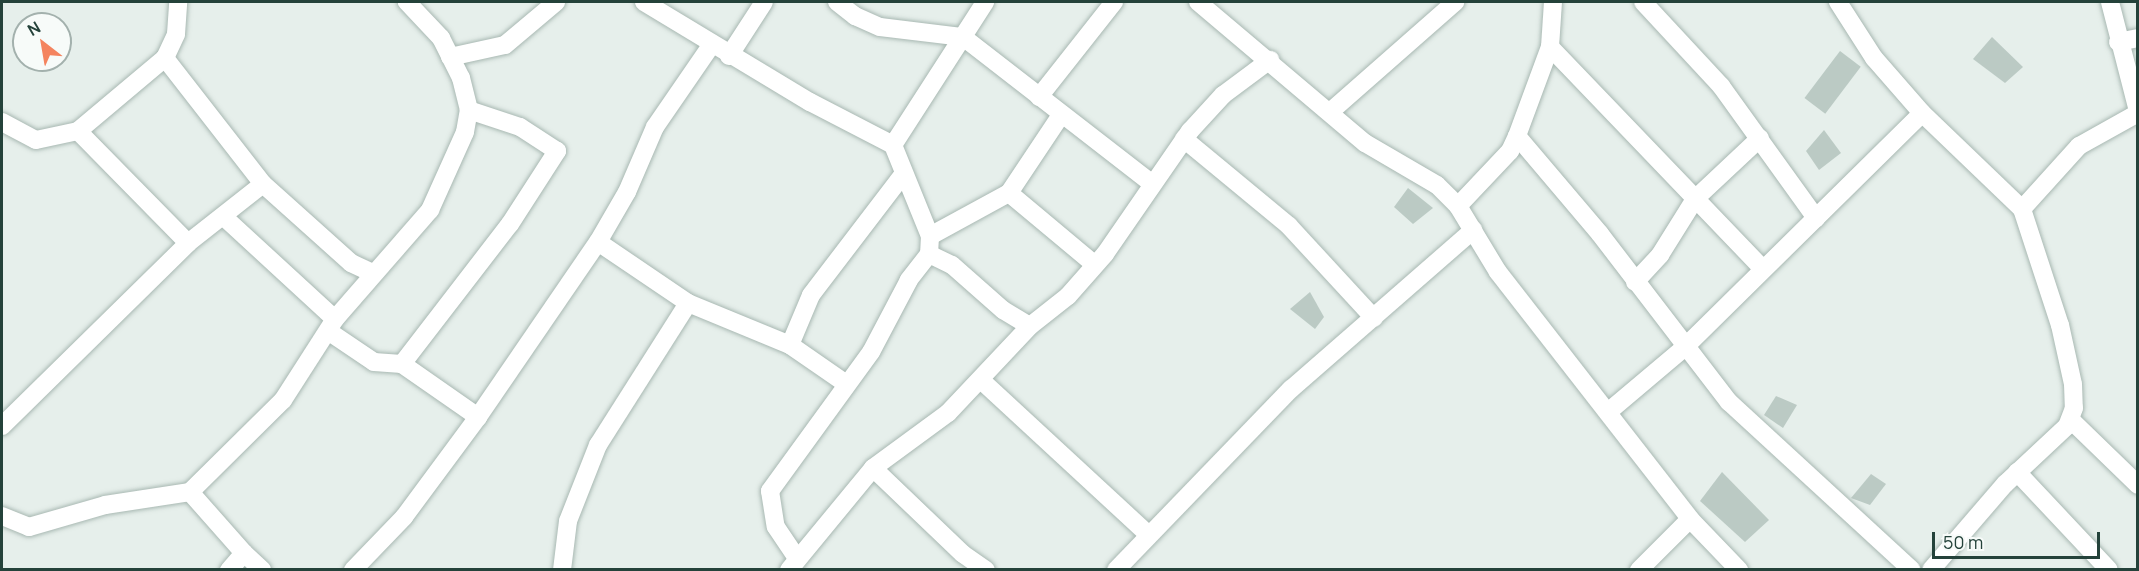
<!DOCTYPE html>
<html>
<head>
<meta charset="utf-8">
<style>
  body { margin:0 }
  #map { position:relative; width:2139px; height:571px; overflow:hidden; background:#e6efeb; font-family:Manrope,sans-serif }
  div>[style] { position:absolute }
  .building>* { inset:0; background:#bbcac4; transform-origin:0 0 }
  .roads { filter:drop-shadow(0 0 2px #a8b8b2) drop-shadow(0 0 2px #a8b8b2) }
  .minor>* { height:18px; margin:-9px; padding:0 9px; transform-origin:9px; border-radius:9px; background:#fff }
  span { translate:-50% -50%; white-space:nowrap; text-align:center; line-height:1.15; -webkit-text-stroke:4.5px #f7fbf9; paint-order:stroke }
  .frame { position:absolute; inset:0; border:3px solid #24423a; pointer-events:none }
  .north { position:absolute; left:12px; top:12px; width:60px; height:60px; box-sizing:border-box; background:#f7fbf9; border:2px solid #a3b1ad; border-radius:50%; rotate:329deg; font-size:16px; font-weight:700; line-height:24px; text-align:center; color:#24423a }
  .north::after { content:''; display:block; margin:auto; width:21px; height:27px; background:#f4845f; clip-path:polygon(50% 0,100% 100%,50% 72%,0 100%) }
  .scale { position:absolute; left:1932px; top:532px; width:168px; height:27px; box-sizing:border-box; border:3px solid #24423a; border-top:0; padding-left:8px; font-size:18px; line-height:21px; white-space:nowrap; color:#24423a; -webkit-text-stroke:4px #f7fbf9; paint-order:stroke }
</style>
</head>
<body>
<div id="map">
  <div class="building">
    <i style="clip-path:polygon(1992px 37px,2023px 67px,2005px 83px,1973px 59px)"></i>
    <i style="left:1840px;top:51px;width:26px;height:59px;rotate:37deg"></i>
    <i style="clip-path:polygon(1824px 130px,1841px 153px,1819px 170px,1806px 151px)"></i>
    <i style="clip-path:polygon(1408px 188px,1433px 208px,1413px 224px,1394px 207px)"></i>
    <i style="clip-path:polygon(1310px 292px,1324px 317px,1315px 329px,1290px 309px)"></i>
    <i style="clip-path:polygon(1776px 396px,1797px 405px,1783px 428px,1764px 415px)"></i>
    <i style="clip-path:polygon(1722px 472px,1769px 520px,1745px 542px,1700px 501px)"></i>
    <i style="clip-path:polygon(1871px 474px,1886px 484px,1870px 505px,1851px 498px)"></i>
  </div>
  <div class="roads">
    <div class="minor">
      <i style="left:644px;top:2px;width:194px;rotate:31.1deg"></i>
      <i style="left:810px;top:102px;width:93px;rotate:27.4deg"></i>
      <i style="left:893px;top:145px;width:98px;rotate:67.9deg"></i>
      <i style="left:930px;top:236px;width:18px;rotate:93deg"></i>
      <i style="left:929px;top:254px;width:33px;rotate:128deg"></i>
      <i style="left:909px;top:280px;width:81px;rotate:117.8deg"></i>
      <i style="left:871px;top:352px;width:172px;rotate:126deg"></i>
      <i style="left:770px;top:491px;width:36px;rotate:81deg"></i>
      <i style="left:776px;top:527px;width:37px;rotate:56deg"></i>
      <i style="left:837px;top:2px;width:23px;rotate:38deg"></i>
      <i style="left:855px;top:16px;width:27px;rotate:24deg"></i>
      <i style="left:880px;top:27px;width:84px;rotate:6.9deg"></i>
      <i style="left:963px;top:37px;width:238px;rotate:37.8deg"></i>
      <i style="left:1198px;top:2px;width:219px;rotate:40.2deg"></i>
      <i style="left:1365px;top:143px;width:83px;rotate:30.3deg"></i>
      <i style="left:1437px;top:185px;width:30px;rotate:45deg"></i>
      <i style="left:1458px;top:206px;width:77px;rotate:58.8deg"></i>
      <i style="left:1498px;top:272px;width:313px;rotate:52.1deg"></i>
      <i style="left:1690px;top:519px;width:71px;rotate:46.1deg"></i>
      <i style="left:1643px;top:2px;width:115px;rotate:47.1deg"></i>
      <i style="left:1721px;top:86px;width:163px;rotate:54.3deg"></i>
      <i style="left:1838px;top:2px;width:67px;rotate:57.3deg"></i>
      <i style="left:1874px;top:58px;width:73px;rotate:48.9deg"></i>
      <i style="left:1922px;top:113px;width:139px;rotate:43.8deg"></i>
      <i style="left:2022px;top:209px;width:122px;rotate:71.9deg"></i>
      <i style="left:2060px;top:325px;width:60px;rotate:77.6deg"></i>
      <i style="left:2073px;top:384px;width:24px;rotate:88deg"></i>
      <i style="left:2074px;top:408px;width:19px;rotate:111deg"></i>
      <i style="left:2067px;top:426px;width:85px;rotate:136.9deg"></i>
      <i style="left:2005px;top:484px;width:113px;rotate:130.7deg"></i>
      <i style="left:2110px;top:2px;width:113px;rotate:75.6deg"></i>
      <i style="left:2118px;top:42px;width:20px;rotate:-11deg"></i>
      <i style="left:1550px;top:47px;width:308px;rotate:46.2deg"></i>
      <i style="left:729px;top:56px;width:64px;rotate:-57.1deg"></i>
      <i style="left:450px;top:57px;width:56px;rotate:-12.3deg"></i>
      <i style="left:505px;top:45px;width:67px;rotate:-40.1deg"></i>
      <i style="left:1039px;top:97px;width:121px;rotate:-51.7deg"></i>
      <i style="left:1330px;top:112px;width:167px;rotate:-41.3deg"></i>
      <i style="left:2px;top:122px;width:38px;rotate:28deg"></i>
      <i style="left:36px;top:140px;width:43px;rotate:-12.1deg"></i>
      <i style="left:78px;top:131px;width:157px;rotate:45.5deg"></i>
      <i style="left:78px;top:131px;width:114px;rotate:-40deg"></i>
      <i style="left:1517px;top:136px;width:128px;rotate:49.7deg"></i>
      <i style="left:1600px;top:234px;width:212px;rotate:52.5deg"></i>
      <i style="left:1729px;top:402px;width:248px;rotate:42.6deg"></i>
      <i style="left:1184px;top:139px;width:136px;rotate:39.6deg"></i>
      <i style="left:1289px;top:226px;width:125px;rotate:47.3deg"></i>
      <i style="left:893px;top:145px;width:170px;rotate:-57.2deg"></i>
      <i style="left:263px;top:184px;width:118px;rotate:41.9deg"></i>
      <i style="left:351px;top:263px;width:23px;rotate:25deg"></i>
      <i style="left:1009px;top:193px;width:111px;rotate:39.9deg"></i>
      <i style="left:1458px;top:206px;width:76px;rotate:-46.6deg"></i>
      <i style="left:1510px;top:151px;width:17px;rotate:-65deg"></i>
      <i style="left:1517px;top:136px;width:95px;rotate:-69.7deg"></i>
      <i style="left:1550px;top:47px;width:45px;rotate:-86.2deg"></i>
      <i style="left:2022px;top:209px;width:85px;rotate:-47.9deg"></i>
      <i style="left:2079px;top:146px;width:68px;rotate:-29.2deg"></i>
      <i style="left:225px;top:218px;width:149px;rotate:42.6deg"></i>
      <i style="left:930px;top:236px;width:90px;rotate:-28.6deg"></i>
      <i style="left:1009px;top:193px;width:94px;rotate:-56.3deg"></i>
      <i style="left:598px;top:242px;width:109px;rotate:34.1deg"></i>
      <i style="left:688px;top:303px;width:110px;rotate:22.4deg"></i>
      <i style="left:790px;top:345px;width:67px;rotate:34.6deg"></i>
      <i style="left:929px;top:254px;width:25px;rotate:26deg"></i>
      <i style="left:952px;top:265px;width:68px;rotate:41.4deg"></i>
      <i style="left:1003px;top:310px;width:31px;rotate:31deg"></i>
      <i style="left:1635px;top:282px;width:37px;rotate:-47deg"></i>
      <i style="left:1660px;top:255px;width:66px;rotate:-58deg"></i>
      <i style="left:1695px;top:199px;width:89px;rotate:-43.2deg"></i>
      <i style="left:328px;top:331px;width:55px;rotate:34deg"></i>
      <i style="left:374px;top:362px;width:28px;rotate:4deg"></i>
      <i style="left:402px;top:364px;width:93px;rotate:34.9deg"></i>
      <i style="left:790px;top:345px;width:54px;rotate:-67.2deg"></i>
      <i style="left:811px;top:295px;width:150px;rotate:-52.6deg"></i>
      <i style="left:402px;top:364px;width:177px;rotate:-52.4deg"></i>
      <i style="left:510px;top:224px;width:87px;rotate:-57.2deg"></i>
      <i style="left:557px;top:151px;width:44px;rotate:-147deg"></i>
      <i style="left:520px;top:127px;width:54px;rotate:-161.6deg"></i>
      <i style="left:982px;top:381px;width:224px;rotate:42.7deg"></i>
      <i style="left:1608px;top:412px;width:99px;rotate:-40.1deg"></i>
      <i style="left:1684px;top:348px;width:334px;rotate:-44.6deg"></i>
      <i style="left:2071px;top:420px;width:93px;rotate:44.1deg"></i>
      <i style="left:2px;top:426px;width:261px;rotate:-44.5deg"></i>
      <i style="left:188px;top:243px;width:95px;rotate:-38.2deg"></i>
      <i style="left:263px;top:184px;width:160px;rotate:-127.9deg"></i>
      <i style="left:165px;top:58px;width:26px;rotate:-65deg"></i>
      <i style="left:176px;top:34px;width:32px;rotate:-86deg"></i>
      <i style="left:873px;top:468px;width:124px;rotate:43.7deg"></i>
      <i style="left:963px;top:554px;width:28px;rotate:35deg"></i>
      <i style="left:2017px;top:472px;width:134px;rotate:46.8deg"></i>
      <i style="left:190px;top:492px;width:81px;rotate:48.5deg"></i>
      <i style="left:244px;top:553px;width:23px;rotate:131deg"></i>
      <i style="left:2px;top:516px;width:29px;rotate:22deg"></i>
      <i style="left:29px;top:527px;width:79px;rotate:-16.1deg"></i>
      <i style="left:105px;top:505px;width:86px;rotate:-8.7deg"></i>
      <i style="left:190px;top:492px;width:131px;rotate:-44.7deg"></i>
      <i style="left:283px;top:400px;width:96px;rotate:-57.3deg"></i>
      <i style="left:335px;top:319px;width:145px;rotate:-48.9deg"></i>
      <i style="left:430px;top:210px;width:85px;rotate:-65.8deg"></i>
      <i style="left:465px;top:132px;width:22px;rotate:-80deg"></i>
      <i style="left:469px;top:110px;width:33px;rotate:-104deg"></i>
      <i style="left:461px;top:78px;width:45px;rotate:-116.6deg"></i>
      <i style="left:441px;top:38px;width:50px;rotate:-133.4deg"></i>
      <i style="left:244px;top:553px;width:25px;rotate:43deg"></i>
      <i style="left:353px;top:570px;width:74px;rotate:-46.1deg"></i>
      <i style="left:404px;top:517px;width:124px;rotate:-53.5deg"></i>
      <i style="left:478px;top:417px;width:212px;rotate:-55.6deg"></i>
      <i style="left:598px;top:242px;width:58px;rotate:-59.9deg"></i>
      <i style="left:627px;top:192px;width:71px;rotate:-66.7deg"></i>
      <i style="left:655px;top:127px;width:101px;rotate:-55.5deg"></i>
      <i style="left:562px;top:570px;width:49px;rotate:-83deg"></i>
      <i style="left:568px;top:521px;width:82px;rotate:-68.5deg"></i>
      <i style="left:598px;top:445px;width:168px;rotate:-57.6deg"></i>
      <i style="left:789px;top:570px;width:132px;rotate:-50.5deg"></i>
      <i style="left:873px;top:468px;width:93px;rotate:-36.3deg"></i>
      <i style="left:948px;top:413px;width:120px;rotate:-46.7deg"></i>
      <i style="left:1030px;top:326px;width:48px;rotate:-38.3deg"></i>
      <i style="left:1068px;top:296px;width:56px;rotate:-48.6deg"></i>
      <i style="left:1105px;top:254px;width:150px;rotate:-55.4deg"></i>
      <i style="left:1190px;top:131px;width:49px;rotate:-47.5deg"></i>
      <i style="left:1223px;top:95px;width:59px;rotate:-36.7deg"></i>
      <i style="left:1116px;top:570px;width:252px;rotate:-46deg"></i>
      <i style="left:1291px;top:389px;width:242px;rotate:-41.1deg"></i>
      <i style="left:1639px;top:570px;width:72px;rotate:-45deg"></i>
    </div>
  </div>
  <div class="frame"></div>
  <div class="north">N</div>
  <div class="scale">50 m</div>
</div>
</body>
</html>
